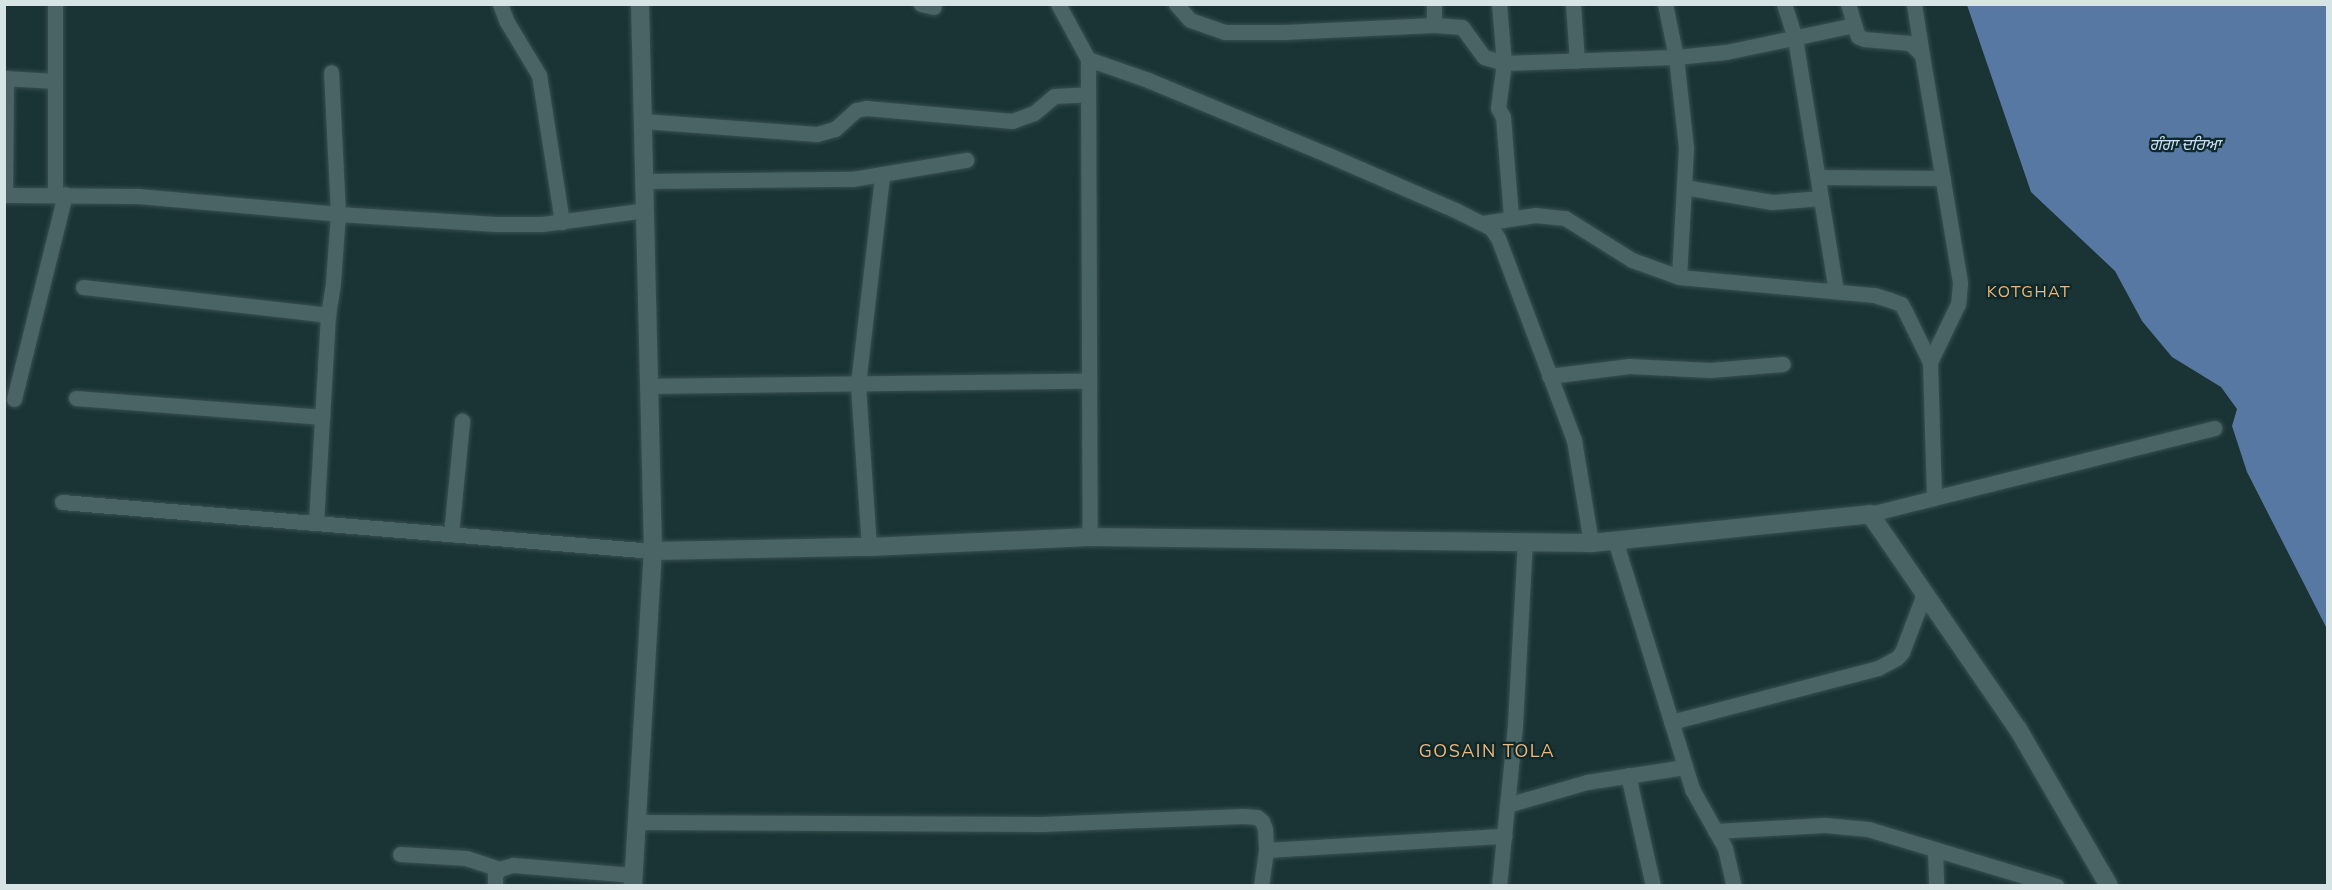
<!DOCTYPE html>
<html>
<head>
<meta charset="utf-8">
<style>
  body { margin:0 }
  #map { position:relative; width:2332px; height:890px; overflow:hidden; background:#1a3334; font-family:"Nunito Sans","Noto Sans Gurmukhi",sans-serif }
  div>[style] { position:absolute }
  .water>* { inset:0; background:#5678a3 }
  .roads { filter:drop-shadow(0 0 2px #394f50) drop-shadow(0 0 2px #394f50) }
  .street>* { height:15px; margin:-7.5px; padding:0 7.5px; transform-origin:7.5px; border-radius:7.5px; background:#4a6466 }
  .secondary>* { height:18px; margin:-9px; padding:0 9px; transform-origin:9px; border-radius:9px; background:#4a6466 }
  span { translate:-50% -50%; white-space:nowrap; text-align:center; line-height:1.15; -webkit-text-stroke:4.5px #0f292a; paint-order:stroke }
  .water-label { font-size:16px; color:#cbe0fa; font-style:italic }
  .neighbourhood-label { font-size:16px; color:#f0b77c; letter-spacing:1.5px }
  .quarter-label { font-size:18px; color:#f0b77c; letter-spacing:1.5px }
  .frame { position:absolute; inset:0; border:6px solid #d6e4e5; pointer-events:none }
</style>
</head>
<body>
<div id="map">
  <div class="water">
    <i style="clip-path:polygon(1967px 5px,2327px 5px,2327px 629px,2247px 472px,2232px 426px,2237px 409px,2221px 387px,2172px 357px,2142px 321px,2115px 271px,2031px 192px)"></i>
  </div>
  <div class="roads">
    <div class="street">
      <i style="left:55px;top:4px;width:191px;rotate:90deg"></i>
      <i style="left:500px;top:4px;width:19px;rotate:69deg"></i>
      <i style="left:507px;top:22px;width:62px;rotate:58.9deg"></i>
      <i style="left:539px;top:75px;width:149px;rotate:81.1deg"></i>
      <i style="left:921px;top:4px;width:13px;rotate:13deg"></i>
      <i style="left:1058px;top:4px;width:63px;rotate:61.4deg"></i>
      <i style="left:1088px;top:59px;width:64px;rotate:19.3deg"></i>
      <i style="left:1148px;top:80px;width:193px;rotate:22.6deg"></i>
      <i style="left:1326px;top:154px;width:141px;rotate:23.5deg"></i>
      <i style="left:1455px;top:210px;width:40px;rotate:26.6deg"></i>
      <i style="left:1491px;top:228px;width:12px;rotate:55deg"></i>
      <i style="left:1498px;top:238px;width:216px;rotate:69.4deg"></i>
      <i style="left:1574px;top:440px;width:104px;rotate:80.6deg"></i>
      <i style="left:1176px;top:4px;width:21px;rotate:49deg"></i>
      <i style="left:1190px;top:20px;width:37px;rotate:19deg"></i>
      <i style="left:1225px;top:32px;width:59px"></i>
      <i style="left:1284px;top:32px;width:150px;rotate:-2.7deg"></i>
      <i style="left:1434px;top:25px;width:28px;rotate:4deg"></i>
      <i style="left:1462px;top:27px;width:37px;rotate:54deg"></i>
      <i style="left:1484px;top:57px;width:21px;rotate:17deg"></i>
      <i style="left:1504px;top:63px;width:172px;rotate:-2deg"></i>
      <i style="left:1676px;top:57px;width:50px;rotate:-5.7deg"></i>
      <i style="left:1726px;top:52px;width:131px;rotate:-11.9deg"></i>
      <i style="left:1434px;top:4px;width:21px;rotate:90deg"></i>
      <i style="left:1499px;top:4px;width:59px;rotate:85.2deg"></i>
      <i style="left:1504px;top:63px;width:45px;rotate:97.6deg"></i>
      <i style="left:1498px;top:108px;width:10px;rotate:61deg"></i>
      <i style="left:1503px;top:117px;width:100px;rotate:85.4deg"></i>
      <i style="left:1573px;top:4px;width:57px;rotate:86deg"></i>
      <i style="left:1665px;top:4px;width:54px;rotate:78.3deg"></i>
      <i style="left:1676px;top:57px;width:92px;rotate:83.7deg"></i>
      <i style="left:1686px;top:148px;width:129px;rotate:93.1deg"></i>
      <i style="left:1679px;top:277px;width:196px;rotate:5.3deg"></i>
      <i style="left:1874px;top:295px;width:17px;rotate:17deg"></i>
      <i style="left:1890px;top:300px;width:12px;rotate:20deg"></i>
      <i style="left:1901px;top:304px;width:8px;rotate:60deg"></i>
      <i style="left:1905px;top:311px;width:57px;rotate:63.9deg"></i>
      <i style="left:1930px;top:362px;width:136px;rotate:88.3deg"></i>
      <i style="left:1934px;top:498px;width:66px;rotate:166deg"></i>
      <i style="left:1784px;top:4px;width:36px;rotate:72deg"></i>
      <i style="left:1795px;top:38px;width:256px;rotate:80.8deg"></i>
      <i style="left:1848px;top:4px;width:34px;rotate:73deg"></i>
      <i style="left:1858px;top:36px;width:7px;rotate:27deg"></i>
      <i style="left:1864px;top:39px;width:46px;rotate:5deg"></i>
      <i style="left:1910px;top:43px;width:17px;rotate:45deg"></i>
      <i style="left:1922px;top:55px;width:231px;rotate:80.5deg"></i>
      <i style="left:1960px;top:283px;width:21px;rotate:95deg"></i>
      <i style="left:1958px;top:304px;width:64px;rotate:115.8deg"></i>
      <i style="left:1914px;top:4px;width:52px;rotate:81.1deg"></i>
      <i style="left:1088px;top:59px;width:478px;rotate:89.8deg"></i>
      <i style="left:4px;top:78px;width:51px;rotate:3.4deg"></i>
      <i style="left:643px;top:121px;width:174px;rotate:4.3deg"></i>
      <i style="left:817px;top:134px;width:19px;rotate:-16deg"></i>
      <i style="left:835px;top:129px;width:28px;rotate:-42deg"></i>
      <i style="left:856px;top:110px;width:10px;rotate:-11deg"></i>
      <i style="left:866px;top:108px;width:147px;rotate:5.1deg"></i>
      <i style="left:1012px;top:121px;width:23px;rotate:-20deg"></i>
      <i style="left:1034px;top:113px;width:26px;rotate:-40deg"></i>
      <i style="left:1054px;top:96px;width:34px;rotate:-3deg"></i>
      <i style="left:1818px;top:177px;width:125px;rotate:0.5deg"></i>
      <i style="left:645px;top:181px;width:207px;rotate:-0.6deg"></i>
      <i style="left:852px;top:179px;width:116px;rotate:-9.5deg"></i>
      <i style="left:1684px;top:187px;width:89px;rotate:9.7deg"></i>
      <i style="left:1772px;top:202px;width:49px;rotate:-4.7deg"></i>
      <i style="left:4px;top:195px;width:134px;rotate:0.4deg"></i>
      <i style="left:138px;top:196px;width:201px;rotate:5.1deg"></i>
      <i style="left:338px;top:214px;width:158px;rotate:3.6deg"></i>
      <i style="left:496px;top:224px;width:46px"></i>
      <i style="left:542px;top:224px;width:104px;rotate:-7.7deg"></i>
      <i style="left:5px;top:195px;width:117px;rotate:-89.5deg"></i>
      <i style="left:1483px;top:223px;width:53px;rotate:-8.7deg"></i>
      <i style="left:1535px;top:215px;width:30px;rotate:6deg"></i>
      <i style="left:1565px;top:218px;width:79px;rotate:32.1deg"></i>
      <i style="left:1632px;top:260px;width:50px;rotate:19.9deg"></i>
      <i style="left:83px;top:287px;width:247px;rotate:6.5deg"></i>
      <i style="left:1549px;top:376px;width:81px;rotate:-7.1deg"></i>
      <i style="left:1629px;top:366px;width:81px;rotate:2.8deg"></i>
      <i style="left:1710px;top:370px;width:73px;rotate:-4.7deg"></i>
      <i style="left:650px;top:386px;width:439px;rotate:-0.7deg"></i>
      <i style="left:76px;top:398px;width:247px;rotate:4.4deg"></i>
      <i style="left:14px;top:399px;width:211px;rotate:-76deg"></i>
      <i style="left:1934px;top:498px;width:289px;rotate:-14deg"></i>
      <i style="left:62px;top:502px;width:593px;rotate:4.74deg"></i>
      <i style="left:316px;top:523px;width:208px;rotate:-86.7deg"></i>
      <i style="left:328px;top:315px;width:33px;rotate:-81deg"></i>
      <i style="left:333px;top:282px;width:68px;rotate:-85.8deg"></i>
      <i style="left:338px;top:214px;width:142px;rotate:-92.8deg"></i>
      <i style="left:451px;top:534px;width:114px;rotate:-84.4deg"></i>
      <i style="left:1615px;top:540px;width:261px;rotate:72.8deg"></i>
      <i style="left:1692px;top:789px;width:68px;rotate:60.8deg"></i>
      <i style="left:1725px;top:848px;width:39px;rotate:77deg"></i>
      <i style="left:869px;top:547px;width:163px;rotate:-93.9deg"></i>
      <i style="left:858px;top:384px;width:209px;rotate:-83.4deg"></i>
      <i style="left:1671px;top:722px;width:214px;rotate:-14.6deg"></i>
      <i style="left:1878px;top:668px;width:21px;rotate:-28deg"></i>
      <i style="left:1897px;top:658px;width:8px;rotate:-50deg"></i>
      <i style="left:1902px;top:652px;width:62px;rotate:-69.2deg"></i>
      <i style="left:1628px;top:775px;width:114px;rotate:77.3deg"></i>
      <i style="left:1507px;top:805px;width:83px;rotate:-16deg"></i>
      <i style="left:1587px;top:782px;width:99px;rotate:-8.7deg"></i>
      <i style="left:637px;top:822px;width:405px;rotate:0.3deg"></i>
      <i style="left:1042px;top:824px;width:201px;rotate:-2.3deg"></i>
      <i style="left:1243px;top:816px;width:14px;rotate:4deg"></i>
      <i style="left:1257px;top:817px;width:6px;rotate:39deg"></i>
      <i style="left:1262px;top:821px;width:9px;rotate:69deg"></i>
      <i style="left:1265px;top:829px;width:21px;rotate:87deg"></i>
      <i style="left:1715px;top:831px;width:110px;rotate:-3.1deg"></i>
      <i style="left:1825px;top:825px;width:43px;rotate:5.3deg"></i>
      <i style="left:1868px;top:829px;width:197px;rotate:16.8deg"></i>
      <i style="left:1935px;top:850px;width:36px;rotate:88deg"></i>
      <i style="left:400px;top:854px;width:66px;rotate:3.5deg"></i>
      <i style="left:466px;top:858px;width:35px;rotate:18deg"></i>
      <i style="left:495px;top:886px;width:11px;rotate:-90deg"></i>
      <i style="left:495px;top:875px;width:7px;rotate:-56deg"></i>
      <i style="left:499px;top:869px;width:15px;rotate:-16deg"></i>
      <i style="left:513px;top:865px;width:120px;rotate:4.8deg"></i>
      <i style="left:1261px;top:886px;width:36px;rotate:-82deg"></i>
      <i style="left:1266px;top:850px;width:239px;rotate:-3.4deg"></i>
      <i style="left:1499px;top:886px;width:162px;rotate:-84.3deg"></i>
      <i style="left:1515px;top:725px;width:183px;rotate:-86.9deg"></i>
    </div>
    <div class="secondary">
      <i style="left:653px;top:551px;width:216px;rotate:-1.1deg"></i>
      <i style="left:869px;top:547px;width:221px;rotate:-2.6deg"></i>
      <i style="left:1090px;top:537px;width:501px;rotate:0.69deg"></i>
      <i style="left:1591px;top:543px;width:281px;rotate:-5.9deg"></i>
      <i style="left:1870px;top:514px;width:261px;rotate:55.5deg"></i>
      <i style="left:2018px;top:729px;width:181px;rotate:59.9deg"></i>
      <i style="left:633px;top:886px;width:336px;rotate:-86.6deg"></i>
      <i style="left:653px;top:551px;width:547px;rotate:-91.36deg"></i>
    </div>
  </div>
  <div class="water-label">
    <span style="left:2185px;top:145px">ਗੰਗਾ ਦਰਿਆ</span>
  </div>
  <div class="neighbourhood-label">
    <span style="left:2029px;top:292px">KOTGHAT</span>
  </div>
  <div class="quarter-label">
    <span style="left:1487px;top:751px">GOSAIN TOLA</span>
  </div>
  <div class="frame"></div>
</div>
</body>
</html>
